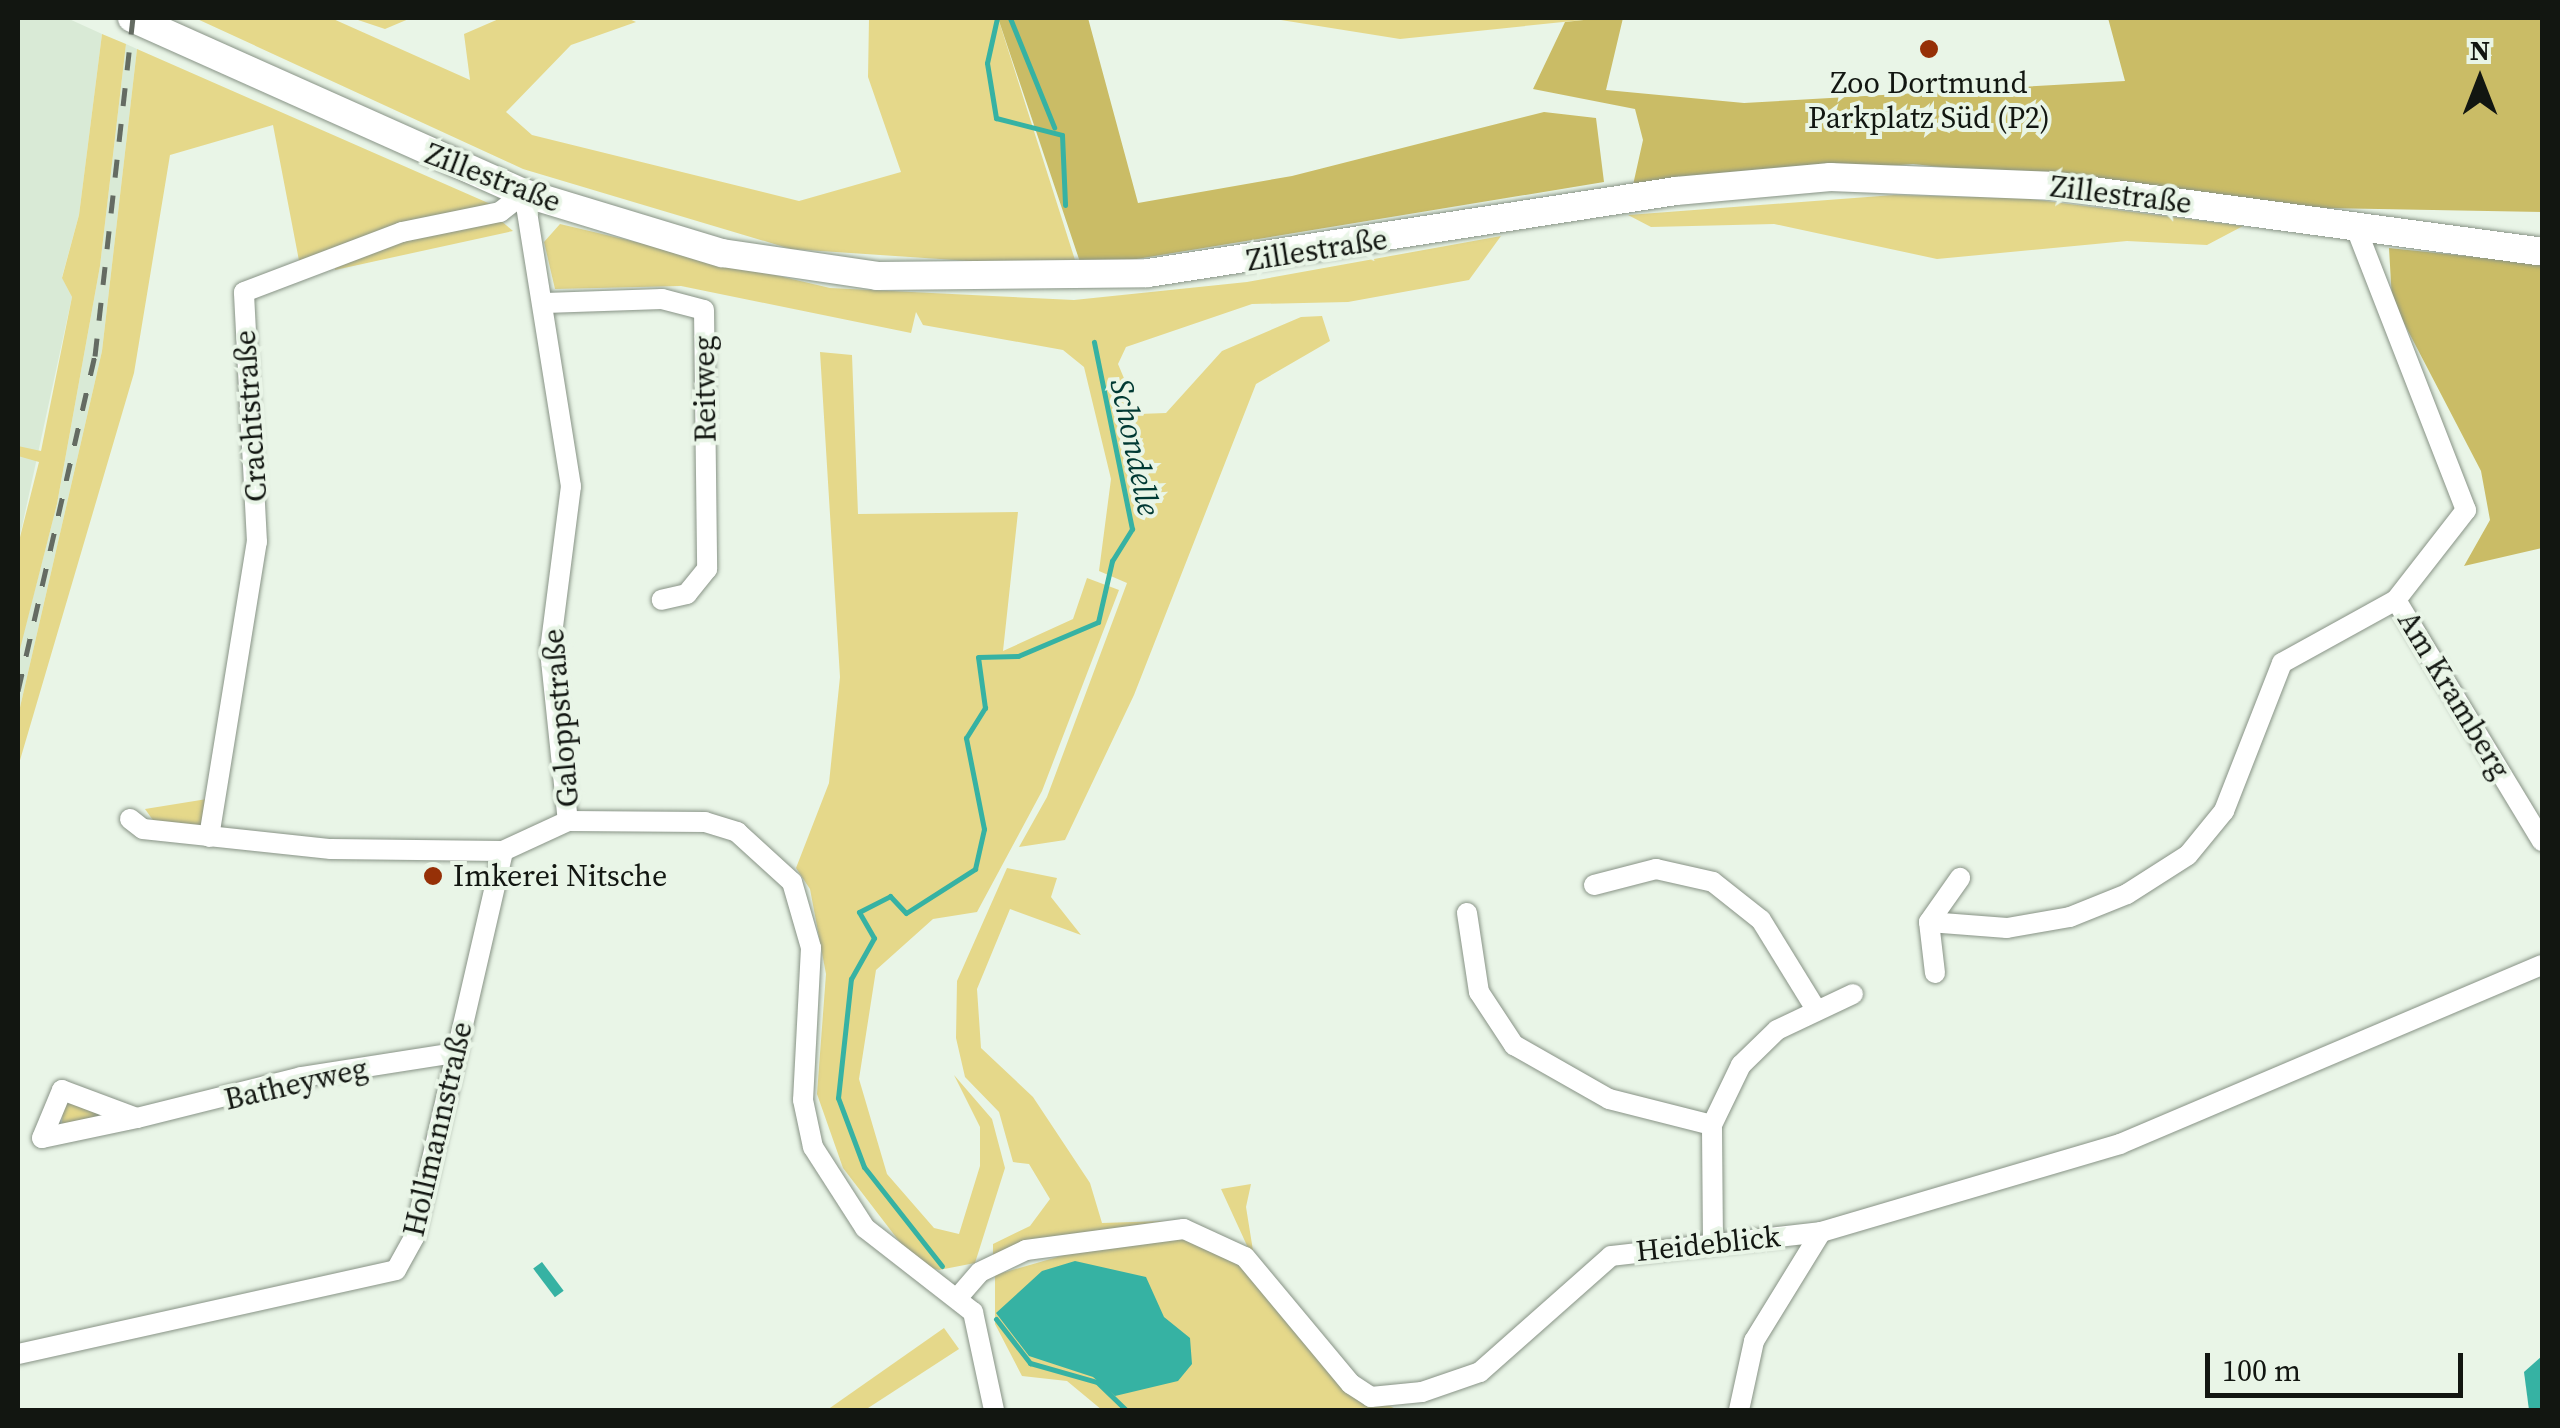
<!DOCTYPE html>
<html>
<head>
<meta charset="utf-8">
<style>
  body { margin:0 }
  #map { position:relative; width:2560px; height:1428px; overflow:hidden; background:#e9f5e7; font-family:"Source Serif 4",serif }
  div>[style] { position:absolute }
  .built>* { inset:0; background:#d9ead6 }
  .green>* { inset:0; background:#e5d88a }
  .forest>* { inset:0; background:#cabc66 }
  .water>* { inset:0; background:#36b2a3; transform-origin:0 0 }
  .stream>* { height:5px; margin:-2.5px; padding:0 2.5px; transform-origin:2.5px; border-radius:2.5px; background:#36b2a3 }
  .roads { filter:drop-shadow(0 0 2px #889386) drop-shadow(0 0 2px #889386) }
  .minor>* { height:20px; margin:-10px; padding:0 10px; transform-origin:10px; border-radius:10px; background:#fff }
  .secondary>* { height:28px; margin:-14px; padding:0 14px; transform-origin:14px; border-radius:14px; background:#fff }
  .rail>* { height:5px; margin-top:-2.5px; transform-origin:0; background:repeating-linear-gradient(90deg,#646b62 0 18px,transparent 0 36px) }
  .dots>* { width:28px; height:28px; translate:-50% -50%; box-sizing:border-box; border:5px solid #e9f5e7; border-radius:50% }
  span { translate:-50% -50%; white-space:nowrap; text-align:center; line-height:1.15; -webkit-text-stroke:8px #e9f5e7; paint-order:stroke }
  .poi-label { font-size:30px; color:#121611 }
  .left { translate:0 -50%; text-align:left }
  .street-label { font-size:30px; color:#121611 }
  .water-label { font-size:32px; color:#003933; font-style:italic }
  .frame { position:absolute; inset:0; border:20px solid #121611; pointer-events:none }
  .north { position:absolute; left:2430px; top:30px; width:100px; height:100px; -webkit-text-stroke:8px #e9f5e7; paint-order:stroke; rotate:0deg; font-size:28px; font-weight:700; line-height:40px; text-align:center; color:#121611 }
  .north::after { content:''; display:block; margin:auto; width:35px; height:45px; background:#121611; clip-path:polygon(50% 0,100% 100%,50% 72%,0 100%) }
  .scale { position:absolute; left:2205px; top:1353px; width:258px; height:45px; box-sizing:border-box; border:5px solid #121611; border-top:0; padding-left:12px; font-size:30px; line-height:35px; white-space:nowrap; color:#121611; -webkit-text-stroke:8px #e9f5e7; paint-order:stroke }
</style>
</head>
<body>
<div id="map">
  <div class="built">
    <i style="clip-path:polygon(18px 18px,67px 18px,102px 34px,79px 215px,62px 277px,72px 297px,18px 545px)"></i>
    <i style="clip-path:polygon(126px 44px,137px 49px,102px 351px,18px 716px,18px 655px,57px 504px,100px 266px)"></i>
  </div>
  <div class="green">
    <i style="clip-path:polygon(195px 18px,331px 18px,470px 80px,464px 34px,501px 18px,627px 18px,636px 22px,571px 45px,506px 112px,532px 135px,799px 201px,901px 172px,868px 77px,869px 18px,998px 18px,1075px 260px,1029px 265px,791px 249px,523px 169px)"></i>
    <i style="clip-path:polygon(352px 18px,411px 18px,385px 29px)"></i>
    <i style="clip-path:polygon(1269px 18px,1602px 18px,1400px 39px)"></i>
    <i style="clip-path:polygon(102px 34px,126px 44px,100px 266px,57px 504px,18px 657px,18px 545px,39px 462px,18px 456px,18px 446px,41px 451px,72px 297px,62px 278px,79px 215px)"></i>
    <i style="clip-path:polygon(137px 49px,495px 206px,301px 271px,273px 125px,170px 155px,134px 373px,18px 767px,18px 716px,102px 351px)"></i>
    <i style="clip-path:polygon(1894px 195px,2022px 198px,2243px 226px,2207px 245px,2127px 241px,1937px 259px,1774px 224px,1651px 227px,1628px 215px)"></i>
    <i style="clip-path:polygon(499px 219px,513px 231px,335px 270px,335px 262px,382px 242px)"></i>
    <i style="clip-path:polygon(560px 224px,830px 288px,1074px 300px,1247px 282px,1501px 236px,1469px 280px,1348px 302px,1252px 304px,1126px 347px,1118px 364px,1139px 414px,1166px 413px,1222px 351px,1301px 317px,1322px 316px,1330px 341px,1256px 384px,1134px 695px,1065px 840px,1019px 847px,1047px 797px,1127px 583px,1099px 571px,1111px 479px,1084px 367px,1063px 350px,923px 325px,916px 312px,911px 333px,681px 286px,555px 289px,544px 242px)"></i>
    <i style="clip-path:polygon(820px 352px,852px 355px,858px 514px,1018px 512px,1003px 651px,1073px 619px,1087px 578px,1119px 590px,1042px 791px,977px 912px,933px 919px,876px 970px,859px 1079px,887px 1174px,934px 1228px,959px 1234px,980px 1166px,980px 1127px,954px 1075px,992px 1119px,1005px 1168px,975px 1263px,939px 1270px,915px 1262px,843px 1168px,817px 1094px,826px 974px,810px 889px,796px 868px,829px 783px,840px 677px)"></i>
    <i style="clip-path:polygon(207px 799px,201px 825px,155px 823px,145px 809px)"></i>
    <i style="clip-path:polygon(1007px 868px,1057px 878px,1051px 897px,1081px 935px,1010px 909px,977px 989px,981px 1048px,1033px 1097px,1090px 1183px,1102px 1223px,1165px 1221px,1044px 1239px,993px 1258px,993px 1244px,1030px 1226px,1050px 1199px,1029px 1164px,1013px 1162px,999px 1112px,965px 1077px,956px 1038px,957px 981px)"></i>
    <i style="clip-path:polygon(63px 1101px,108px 1115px,62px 1125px)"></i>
    <i style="clip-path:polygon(1251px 1184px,1246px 1207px,1255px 1263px,1221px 1189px)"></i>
    <i style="clip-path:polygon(1147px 1231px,1234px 1248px,1371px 1397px,1398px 1410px,1102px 1410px,1067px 1381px,1022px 1376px,995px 1324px,995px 1275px)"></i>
    <i style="clip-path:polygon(944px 1328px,959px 1349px,865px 1410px,827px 1410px)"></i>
  </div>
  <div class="forest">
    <i style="clip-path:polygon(998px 18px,1088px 18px,1138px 203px,1292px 176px,1544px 112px,1596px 118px,1604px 182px,1082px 268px)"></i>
    <i style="clip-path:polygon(1602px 18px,1623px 18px,1606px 90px,1744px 103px,2125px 81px,2108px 18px,2542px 18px,2542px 212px,2324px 208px,1913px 164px,1633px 185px,1643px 140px,1635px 109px,1533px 89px,1565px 22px)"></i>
    <i style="clip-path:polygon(2389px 248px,2542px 264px,2542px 548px,2464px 566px,2490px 520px,2481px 471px,2392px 300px)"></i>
  </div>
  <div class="water">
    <i style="clip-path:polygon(1075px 1261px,1146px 1277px,1164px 1317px,1190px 1338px,1192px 1364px,1178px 1381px,1115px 1396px,1093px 1377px,1029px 1356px,996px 1313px,1042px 1271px)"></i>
    <i style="left:542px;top:1262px;width:36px;height:11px;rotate:53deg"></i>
    <i style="clip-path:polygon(2542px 1356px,2542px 1410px,2529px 1410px,2524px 1372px)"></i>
  </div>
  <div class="stream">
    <i style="left:997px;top:18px;width:46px;rotate:102.5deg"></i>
    <i style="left:987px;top:63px;width:56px;rotate:80.7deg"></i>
    <i style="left:996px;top:118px;width:68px;rotate:14.4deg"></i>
    <i style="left:1062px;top:135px;width:70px;rotate:87.5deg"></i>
    <i style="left:1010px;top:18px;width:118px;rotate:68deg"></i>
    <i style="left:942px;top:1266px;width:126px;rotate:-128.2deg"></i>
    <i style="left:864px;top:1167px;width:74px;rotate:-110.6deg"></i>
    <i style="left:838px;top:1098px;width:120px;rotate:-83.8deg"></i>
    <i style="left:851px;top:979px;width:47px;rotate:-60.7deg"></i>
    <i style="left:874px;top:938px;width:30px;rotate:-120deg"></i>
    <i style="left:859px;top:912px;width:35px;rotate:-27deg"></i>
    <i style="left:890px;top:896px;width:23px;rotate:47deg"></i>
    <i style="left:906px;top:913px;width:82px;rotate:-32.5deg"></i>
    <i style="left:975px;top:869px;width:41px;rotate:-77.3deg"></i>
    <i style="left:984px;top:829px;width:93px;rotate:-101.2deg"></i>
    <i style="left:966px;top:738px;width:36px;rotate:-58deg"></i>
    <i style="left:985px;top:708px;width:51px;rotate:-97.8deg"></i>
    <i style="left:978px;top:657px;width:40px;rotate:-1.4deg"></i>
    <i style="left:1018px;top:656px;width:87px;rotate:-23deg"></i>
    <i style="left:1098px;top:622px;width:63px;rotate:-77.1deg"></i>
    <i style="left:1112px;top:561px;width:38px;rotate:-58deg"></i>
    <i style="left:1132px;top:529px;width:191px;rotate:-101.5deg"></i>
    <i style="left:996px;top:1319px;width:56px;rotate:52.3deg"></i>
    <i style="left:1030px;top:1363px;width:70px;rotate:15.8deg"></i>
    <i style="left:1097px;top:1382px;width:40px;rotate:44deg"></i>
  </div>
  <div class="roads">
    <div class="minor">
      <i style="left:2356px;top:228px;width:303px;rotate:68.7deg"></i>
      <i style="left:2466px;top:510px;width:114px;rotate:127.9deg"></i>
      <i style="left:545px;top:303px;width:117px;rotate:-2deg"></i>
      <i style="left:662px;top:299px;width:43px;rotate:14.7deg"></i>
      <i style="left:704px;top:310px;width:259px;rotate:89.3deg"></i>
      <i style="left:707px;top:569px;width:32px;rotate:129deg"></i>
      <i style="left:687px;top:594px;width:26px;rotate:167deg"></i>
      <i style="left:2396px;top:600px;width:282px;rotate:58.8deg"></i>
      <i style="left:130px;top:819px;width:16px;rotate:38deg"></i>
      <i style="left:143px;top:829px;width:189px;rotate:6.1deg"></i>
      <i style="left:331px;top:849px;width:172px;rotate:0.7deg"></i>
      <i style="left:209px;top:837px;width:299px;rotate:-80.8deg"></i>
      <i style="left:257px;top:542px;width:250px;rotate:-93deg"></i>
      <i style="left:244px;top:292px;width:169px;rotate:-20.8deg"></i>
      <i style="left:402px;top:232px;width:100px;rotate:-11.5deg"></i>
      <i style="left:500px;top:212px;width:31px;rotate:-38deg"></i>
      <i style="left:524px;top:193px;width:297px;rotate:80.9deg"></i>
      <i style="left:571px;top:486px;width:166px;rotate:97.3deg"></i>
      <i style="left:550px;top:651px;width:171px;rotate:84deg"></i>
      <i style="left:568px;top:821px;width:137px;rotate:0.4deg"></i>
      <i style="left:705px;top:822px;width:34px;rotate:17deg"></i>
      <i style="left:737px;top:832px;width:74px;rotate:42.3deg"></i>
      <i style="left:792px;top:882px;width:69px;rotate:73.9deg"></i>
      <i style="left:811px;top:948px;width:152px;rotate:93deg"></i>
      <i style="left:803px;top:1100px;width:48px;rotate:78deg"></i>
      <i style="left:813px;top:1147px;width:96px;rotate:57.3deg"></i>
      <i style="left:865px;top:1228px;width:137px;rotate:37.9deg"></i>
      <i style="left:973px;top:1312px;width:100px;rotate:77.9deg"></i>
      <i style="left:1594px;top:885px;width:64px;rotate:-14.5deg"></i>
      <i style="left:1656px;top:869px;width:58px;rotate:12.8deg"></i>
      <i style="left:1713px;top:882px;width:61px;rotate:38.4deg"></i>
      <i style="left:1761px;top:920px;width:101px;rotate:58.4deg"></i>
      <i style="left:1467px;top:913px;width:80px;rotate:81.4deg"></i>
      <i style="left:1479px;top:992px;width:64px;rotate:56.6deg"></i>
      <i style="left:1514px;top:1045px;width:109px;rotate:29.6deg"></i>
      <i style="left:1609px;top:1099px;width:106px;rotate:14.2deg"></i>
      <i style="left:1929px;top:922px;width:78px;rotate:4.4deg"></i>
      <i style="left:2007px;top:928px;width:64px;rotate:-9.9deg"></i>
      <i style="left:2070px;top:917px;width:61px;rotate:-22deg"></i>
      <i style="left:2127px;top:894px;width:72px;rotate:-32.6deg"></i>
      <i style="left:2188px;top:855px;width:57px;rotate:-50.7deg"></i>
      <i style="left:2224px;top:811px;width:159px;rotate:-68.6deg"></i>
      <i style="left:2282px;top:663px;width:130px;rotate:-28.9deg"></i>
      <i style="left:1935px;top:973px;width:51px;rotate:-96.7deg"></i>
      <i style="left:1929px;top:922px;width:54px;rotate:-54.8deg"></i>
      <i style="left:137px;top:1118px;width:97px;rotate:168.1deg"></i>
      <i style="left:42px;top:1138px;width:52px;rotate:-67.4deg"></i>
      <i style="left:62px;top:1090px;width:80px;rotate:20.5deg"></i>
      <i style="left:137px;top:1118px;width:169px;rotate:-14deg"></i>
      <i style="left:301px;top:1077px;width:156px;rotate:-8.9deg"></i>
      <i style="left:1713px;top:1244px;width:119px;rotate:-90.5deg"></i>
      <i style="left:1712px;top:1125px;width:67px;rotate:-64.2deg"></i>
      <i style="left:1741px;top:1065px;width:50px;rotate:-44.2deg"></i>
      <i style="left:1777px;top:1030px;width:84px;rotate:-25.3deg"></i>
      <i style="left:960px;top:1295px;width:30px;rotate:-49deg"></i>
      <i style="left:980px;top:1272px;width:51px;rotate:-25.6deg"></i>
      <i style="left:1026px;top:1250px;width:159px;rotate:-7.6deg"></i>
      <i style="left:1184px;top:1229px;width:67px;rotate:24.7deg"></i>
      <i style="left:1245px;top:1257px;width:165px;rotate:50.2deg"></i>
      <i style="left:1351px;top:1384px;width:24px;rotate:33deg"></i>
      <i style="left:1371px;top:1397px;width:51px;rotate:-5.6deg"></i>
      <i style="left:1422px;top:1392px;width:61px;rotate:-19deg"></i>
      <i style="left:1480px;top:1372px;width:175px;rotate:-41.5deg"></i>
      <i style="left:1611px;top:1256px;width:211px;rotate:-6.5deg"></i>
      <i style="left:1821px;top:1232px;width:312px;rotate:-16.4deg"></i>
      <i style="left:2120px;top:1144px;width:458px;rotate:-23deg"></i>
      <i style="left:18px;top:1354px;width:387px;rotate:-12.5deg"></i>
      <i style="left:396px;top:1270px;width:38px;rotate:-61deg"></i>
      <i style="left:414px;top:1237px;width:396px;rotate:-77deg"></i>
      <i style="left:503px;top:851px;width:72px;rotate:-24.8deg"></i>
      <i style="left:1739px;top:1410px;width:71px;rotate:-77.7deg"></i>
      <i style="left:1754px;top:1341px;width:128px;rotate:-58.4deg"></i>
    </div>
    <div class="secondary">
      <i style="left:132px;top:18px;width:429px;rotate:24.1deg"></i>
      <i style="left:524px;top:193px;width:207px;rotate:16.9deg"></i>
      <i style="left:722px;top:253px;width:157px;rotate:8.4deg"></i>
      <i style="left:877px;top:276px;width:271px;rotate:-0.6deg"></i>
      <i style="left:1148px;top:273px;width:534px;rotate:-8.83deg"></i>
      <i style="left:1676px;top:191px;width:155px;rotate:-5.2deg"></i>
      <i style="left:1830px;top:177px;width:226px;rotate:2.3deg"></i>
      <i style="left:2056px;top:186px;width:490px;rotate:7.7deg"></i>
    </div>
  </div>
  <div class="rail">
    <i style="left:18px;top:691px;width:344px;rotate:-77.1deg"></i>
    <i style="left:95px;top:356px;width:340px;rotate:-83.6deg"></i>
  </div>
  <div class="dots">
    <i style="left:1929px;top:49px;background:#963007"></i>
    <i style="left:433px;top:876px;background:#963007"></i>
  </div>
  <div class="poi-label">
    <span style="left:1929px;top:100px">Zoo Dortmund<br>Parkplatz Süd (P2)</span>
    <span class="left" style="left:453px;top:876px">Imkerei Nitsche</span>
  </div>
  <div class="street-label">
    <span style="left:493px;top:178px;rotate:21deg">Zillestraße</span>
    <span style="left:2121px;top:195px;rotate:7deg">Zillestraße</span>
    <span style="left:1317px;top:250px;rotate:-9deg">Zillestraße</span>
    <span style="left:705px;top:389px;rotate:-91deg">Reitweg</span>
    <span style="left:251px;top:416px;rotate:-94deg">Crachtstraße</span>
    <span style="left:2454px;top:695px;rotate:59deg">Am Kramberg</span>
    <span style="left:561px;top:718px;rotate:-95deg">Galoppstraße</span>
    <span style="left:296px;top:1084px;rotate:-13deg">Batheyweg</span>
    <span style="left:438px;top:1129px;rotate:-77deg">Hollmannstraße</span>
    <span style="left:1708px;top:1244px;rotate:-6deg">Heideblick</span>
  </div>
  <div class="water-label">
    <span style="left:1135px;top:447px;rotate:78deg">Schondelle</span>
  </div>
  <div class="frame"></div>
  <div class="north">N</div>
  <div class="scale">100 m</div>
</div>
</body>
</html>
